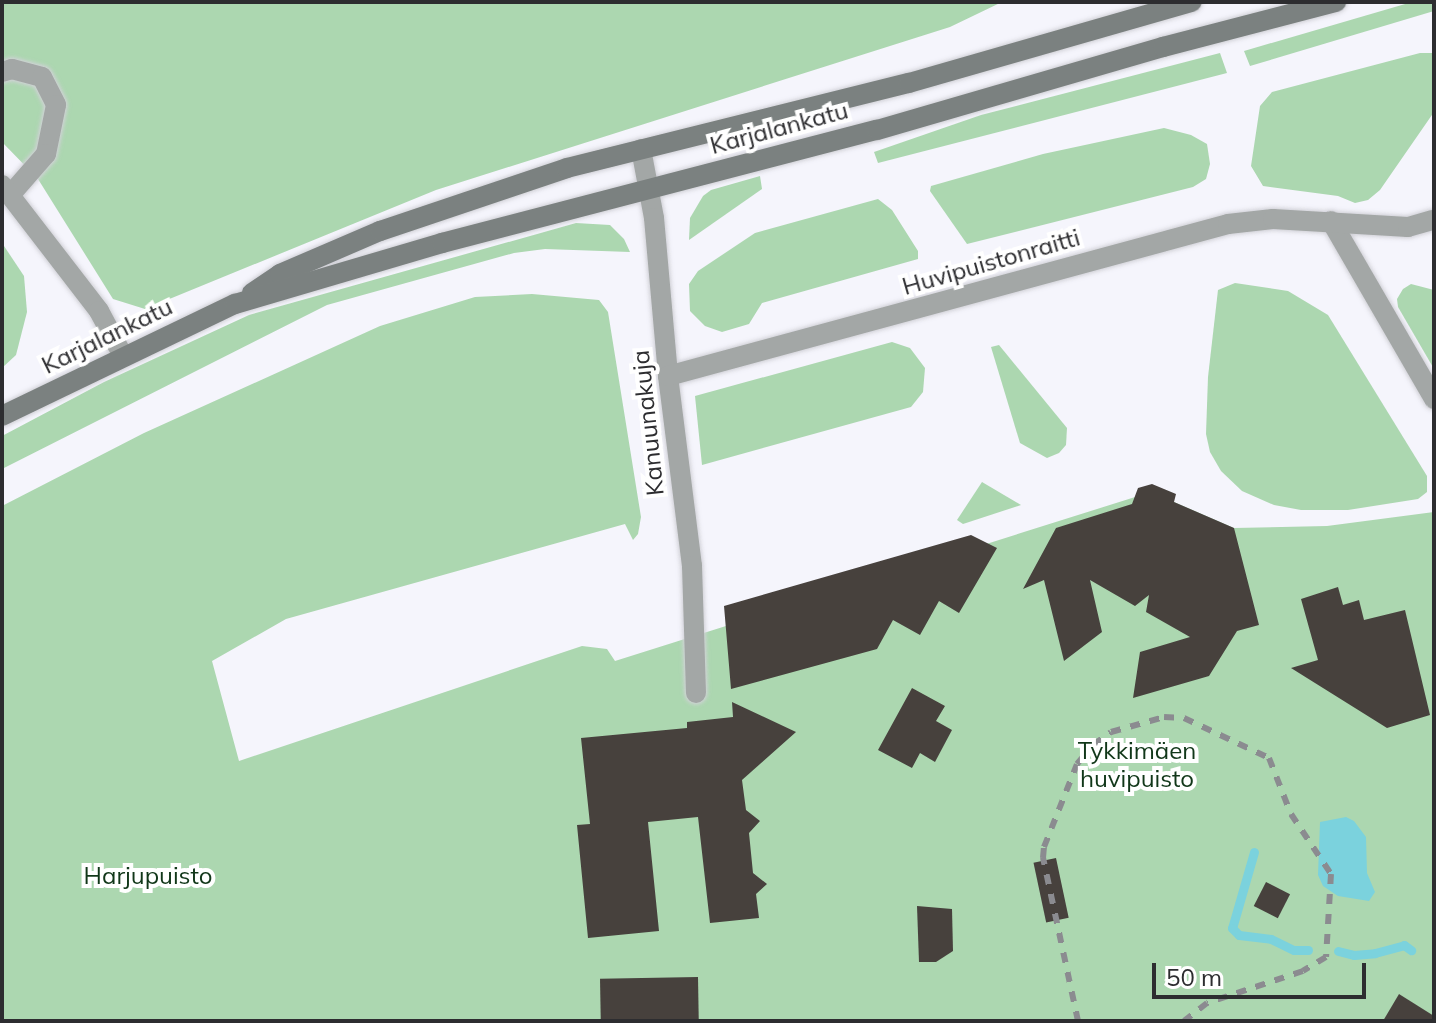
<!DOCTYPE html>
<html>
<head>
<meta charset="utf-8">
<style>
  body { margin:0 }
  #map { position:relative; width:1436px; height:1023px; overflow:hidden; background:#f5f5fc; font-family:Mulish,sans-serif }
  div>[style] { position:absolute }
  .green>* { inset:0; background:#acd7b0 }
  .water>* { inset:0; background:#7bd2dd }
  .stream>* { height:9px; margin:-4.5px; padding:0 4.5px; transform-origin:4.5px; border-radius:4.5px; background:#7bd2dd }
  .building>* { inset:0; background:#47413d; transform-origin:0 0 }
  .roads { filter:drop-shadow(0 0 2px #d1d1d7) drop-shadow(0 0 2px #d1d1d7) }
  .minor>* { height:20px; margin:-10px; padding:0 10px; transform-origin:10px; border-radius:10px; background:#a3a7a6 }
  .secondary>* { height:20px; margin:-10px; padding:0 10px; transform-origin:10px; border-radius:10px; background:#7b8180 }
  .rail>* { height:6px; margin-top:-3px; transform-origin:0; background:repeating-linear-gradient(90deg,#8b8b90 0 10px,transparent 0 20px) }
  span { translate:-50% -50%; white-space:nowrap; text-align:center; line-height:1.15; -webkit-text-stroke:8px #fff; paint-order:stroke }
  .street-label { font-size:24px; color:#2d2d30 }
  .park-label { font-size:24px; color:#113719 }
  .frame { position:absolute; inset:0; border:4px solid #2d2d30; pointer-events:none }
  .scale { position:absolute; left:1152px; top:963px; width:214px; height:36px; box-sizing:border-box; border:4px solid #2d2d30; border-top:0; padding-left:10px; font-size:24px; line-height:28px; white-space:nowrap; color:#2d2d30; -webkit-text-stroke:6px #fff; paint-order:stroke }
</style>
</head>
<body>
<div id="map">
  <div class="green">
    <i style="clip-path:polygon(2px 2px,1002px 2px,950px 27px,436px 190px,145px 309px,113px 299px,38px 179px,2px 142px)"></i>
    <i style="clip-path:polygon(1412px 2px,1434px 2px,1434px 11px,1250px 66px,1244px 51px)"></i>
    <i style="clip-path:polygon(1220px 53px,1227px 73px,878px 163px,874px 152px,981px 115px)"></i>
    <i style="clip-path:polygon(1420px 53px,1434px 53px,1434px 112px,1380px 190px,1368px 200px,1355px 203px,1338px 196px,1263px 186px,1251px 166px,1260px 106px,1272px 92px)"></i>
    <i style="clip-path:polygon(1164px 128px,1191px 135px,1207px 144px,1210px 164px,1206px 179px,1193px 187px,967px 244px,930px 191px,931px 186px,1043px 154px)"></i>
    <i style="clip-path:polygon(760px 176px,762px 189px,689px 240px,690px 218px,703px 196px,711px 190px)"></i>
    <i style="clip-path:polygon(878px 199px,892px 210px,918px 251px,918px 259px,762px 303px,749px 324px,722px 332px,705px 326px,690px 311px,689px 284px,698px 271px,755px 233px)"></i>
    <i style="clip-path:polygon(576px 223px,610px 225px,624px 239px,630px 252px,545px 249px,514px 253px,327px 305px,2px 469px,2px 436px,104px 382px,249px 315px)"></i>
    <i style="clip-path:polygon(2px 243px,24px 276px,27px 312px,16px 355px,2px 368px)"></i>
    <i style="clip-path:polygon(1235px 283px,1288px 291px,1328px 315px,1427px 476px,1427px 492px,1418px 499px,1348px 510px,1301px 510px,1274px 505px,1242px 491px,1221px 471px,1210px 452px,1206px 434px,1208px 377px,1218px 290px)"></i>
    <i style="clip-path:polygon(1411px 284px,1434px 290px,1434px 369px,1398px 307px,1397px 299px,1403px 289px)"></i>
    <i style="clip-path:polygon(532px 294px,599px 300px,608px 312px,641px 517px,638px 534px,633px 540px,625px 524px,286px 619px,212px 661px,239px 761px,582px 646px,607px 649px,615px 661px,1151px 492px,1234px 528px,1327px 526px,1434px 512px,1434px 1021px,2px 1021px,2px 506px,144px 433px,380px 326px,475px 297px)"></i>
    <i style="clip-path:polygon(892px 342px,910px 348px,925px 368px,923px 392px,911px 407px,702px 465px,695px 396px)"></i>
    <i style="clip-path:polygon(999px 345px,1067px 428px,1066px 445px,1059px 453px,1047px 458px,1020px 443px,991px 347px)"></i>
    <i style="clip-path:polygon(982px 482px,1021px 505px,963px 524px,957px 520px)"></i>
  </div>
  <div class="water">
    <i style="clip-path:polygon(1346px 817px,1354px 821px,1366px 837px,1367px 873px,1375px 892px,1369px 901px,1338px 896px,1323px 886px,1318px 875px,1320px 822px)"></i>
  </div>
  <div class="stream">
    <i style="left:1254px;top:852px;width:79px;rotate:106.1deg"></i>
    <i style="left:1232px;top:928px;width:10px;rotate:45deg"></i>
    <i style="left:1239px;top:935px;width:32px;rotate:7deg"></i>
    <i style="left:1271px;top:939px;width:25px;rotate:26deg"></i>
    <i style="left:1294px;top:950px;width:14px"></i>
    <i style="left:1338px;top:951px;width:16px;rotate:14deg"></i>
    <i style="left:1354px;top:955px;width:21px;rotate:-5deg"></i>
    <i style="left:1375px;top:953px;width:30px;rotate:-15deg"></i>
    <i style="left:1404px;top:945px;width:9px;rotate:36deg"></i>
  </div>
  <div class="building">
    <i style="clip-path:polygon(1152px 484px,1176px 494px,1174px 502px,1234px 528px,1259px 625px,1237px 631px,1209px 676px,1133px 698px,1140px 652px,1190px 637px,1146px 612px,1149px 595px,1135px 606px,1090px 580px,1102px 632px,1064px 661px,1044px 580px,1023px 589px,1056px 528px,1132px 504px,1138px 488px)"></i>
    <i style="clip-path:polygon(971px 535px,997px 548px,959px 613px,939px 601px,920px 635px,893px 620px,877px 649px,731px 689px,724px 606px)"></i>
    <i style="clip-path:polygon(1338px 587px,1343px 605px,1359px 600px,1364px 620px,1405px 610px,1430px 715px,1387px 728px,1291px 668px,1318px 660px,1301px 599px)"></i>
    <i style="clip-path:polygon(912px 688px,945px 706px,936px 721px,952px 730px,935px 762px,920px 753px,912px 768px,878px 750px)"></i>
    <i style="clip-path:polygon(732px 702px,796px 732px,742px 780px,746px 810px,760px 821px,749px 833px,753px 873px,767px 884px,756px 894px,759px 918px,710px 923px,698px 817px,648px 822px,659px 931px,588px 938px,577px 825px,590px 824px,581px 738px,687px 728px,687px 722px,733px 717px)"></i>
    <i style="left:1056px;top:858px;width:61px;height:23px;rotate:78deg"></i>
    <i style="left:1266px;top:882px;width:27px;height:27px;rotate:27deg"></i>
    <i style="clip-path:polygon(917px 906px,952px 909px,953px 951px,936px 962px,919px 962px)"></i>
    <i style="left:698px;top:977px;width:44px;height:98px;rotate:89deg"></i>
    <i style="clip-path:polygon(1399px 994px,1434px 1016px,1434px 1021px,1383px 1021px)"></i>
  </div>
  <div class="roads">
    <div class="minor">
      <i style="left:2px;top:72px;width:10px;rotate:-17deg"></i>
      <i style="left:12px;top:69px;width:31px;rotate:15deg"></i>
      <i style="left:42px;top:77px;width:31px;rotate:63deg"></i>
      <i style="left:56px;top:105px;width:50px;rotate:101.5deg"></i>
      <i style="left:46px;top:154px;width:52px;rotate:131.1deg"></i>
      <i style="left:641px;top:149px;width:70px;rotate:79.3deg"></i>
      <i style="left:654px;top:218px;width:159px;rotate:84.9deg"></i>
      <i style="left:668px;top:376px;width:192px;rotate:82.8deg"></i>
      <i style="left:692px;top:566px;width:127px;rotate:88.2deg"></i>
      <i style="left:2px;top:185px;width:159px;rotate:52.4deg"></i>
      <i style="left:99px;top:311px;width:51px;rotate:61.9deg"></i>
      <i style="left:1331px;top:221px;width:206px;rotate:59.9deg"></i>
      <i style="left:668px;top:376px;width:580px;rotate:-15.19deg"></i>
      <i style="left:1228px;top:224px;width:45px;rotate:-6.3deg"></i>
      <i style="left:1273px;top:219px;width:135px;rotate:3.4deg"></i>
      <i style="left:1408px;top:227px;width:25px;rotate:-16deg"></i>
    </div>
    <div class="secondary">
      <i style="left:252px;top:293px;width:34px;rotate:-34deg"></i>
      <i style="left:280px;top:274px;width:109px;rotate:-23.3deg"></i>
      <i style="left:380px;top:231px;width:197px;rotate:-18.6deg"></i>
      <i style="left:567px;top:168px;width:352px;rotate:-14deg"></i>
      <i style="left:909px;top:83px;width:294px;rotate:-16deg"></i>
      <i style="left:2px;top:416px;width:259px;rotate:-25.7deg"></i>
      <i style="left:235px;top:304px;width:216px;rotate:-16.4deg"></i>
      <i style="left:442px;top:243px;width:449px;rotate:-14.6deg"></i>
      <i style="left:877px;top:130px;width:298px;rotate:-16.2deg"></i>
      <i style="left:1163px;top:47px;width:179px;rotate:-14.6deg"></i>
    </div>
  </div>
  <div class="rail">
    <i style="left:1078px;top:1021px;width:167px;rotate:-102.1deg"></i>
    <i style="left:1043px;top:858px;width:11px;rotate:-85deg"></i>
    <i style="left:1044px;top:847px;width:89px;rotate:-68.3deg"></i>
    <i style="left:1077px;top:764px;width:25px;rotate:-50deg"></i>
    <i style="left:1093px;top:745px;width:22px;rotate:-36deg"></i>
    <i style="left:1111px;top:732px;width:55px;rotate:-15.8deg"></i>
    <i style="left:1164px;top:717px;width:20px;rotate:3deg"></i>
    <i style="left:1184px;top:718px;width:94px;rotate:25.2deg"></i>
    <i style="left:1269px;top:758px;width:60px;rotate:68.6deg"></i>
    <i style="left:1291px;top:814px;width:72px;rotate:56.3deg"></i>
    <i style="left:1331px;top:874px;width:83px;rotate:93.4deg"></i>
    <i style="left:1326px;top:957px;width:27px;rotate:149deg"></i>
    <i style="left:1303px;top:971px;width:101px;rotate:161.6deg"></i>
    <i style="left:1207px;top:1003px;width:29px;rotate:142deg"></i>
  </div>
  <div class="street-label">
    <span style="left:779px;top:128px;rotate:-15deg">Karjalankatu</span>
    <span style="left:991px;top:262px;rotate:-16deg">Huvipuistonraitti</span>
    <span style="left:107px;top:336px;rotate:-26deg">Karjalankatu</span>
    <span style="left:648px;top:423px;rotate:-96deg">Kanuunakuja</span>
  </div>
  <div class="park-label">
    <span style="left:1137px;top:765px">Tykkimäen<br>huvipuisto</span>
    <span style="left:148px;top:876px">Harjupuisto</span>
  </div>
  <div class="frame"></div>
  <div class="scale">50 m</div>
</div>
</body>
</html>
